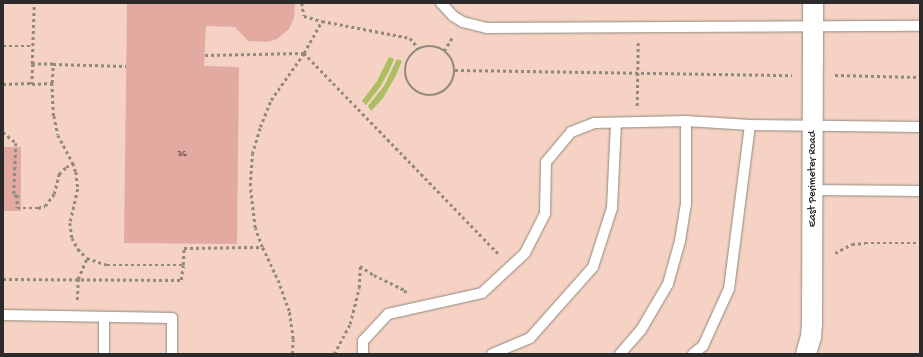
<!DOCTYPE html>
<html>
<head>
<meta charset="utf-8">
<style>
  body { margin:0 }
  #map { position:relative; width:923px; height:357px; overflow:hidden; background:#f6e7d2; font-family:"Gochi Hand",sans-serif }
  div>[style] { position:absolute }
  .built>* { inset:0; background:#f5d2c3; transform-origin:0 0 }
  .green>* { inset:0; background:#acbe61 }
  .building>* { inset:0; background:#e3aaa2; transform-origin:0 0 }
  .path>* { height:2.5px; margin-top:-1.25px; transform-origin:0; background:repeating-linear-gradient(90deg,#90897e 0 3px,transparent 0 6px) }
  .path>.ring { margin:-1.25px; padding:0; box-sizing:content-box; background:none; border:2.5px solid #90897e; border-radius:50% }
  .roads { filter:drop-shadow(0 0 1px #90897e) drop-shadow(0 0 1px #90897e) }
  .lane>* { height:10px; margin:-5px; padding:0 5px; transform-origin:5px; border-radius:5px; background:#fff }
  .street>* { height:20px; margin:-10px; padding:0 10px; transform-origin:10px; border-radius:10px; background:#fff }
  span { translate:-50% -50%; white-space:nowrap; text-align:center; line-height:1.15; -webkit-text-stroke:3.5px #fff; paint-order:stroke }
  .number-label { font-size:9px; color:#594b49 }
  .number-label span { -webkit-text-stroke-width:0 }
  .street-label { font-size:11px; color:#2b2b2b }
  .frame { position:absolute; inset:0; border:4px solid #2b2b2b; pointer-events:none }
</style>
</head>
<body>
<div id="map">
  <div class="built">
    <i style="left:3px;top:3px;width:917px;height:351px"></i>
  </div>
  <div class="green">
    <i style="clip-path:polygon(389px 57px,394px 59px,389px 71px,380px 87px,366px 105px,362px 101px,377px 81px)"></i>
    <i style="clip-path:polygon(397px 59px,402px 61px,395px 77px,383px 98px,371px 111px,368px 106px,384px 86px)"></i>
  </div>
  <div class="building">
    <i style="clip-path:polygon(127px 3px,295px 3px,294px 18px,289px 29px,277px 39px,267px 42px,248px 41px,235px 27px,206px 26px,204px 66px,239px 67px,237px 244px,124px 243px)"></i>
    <i style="left:3px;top:147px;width:18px;height:64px"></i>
  </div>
  <div class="path">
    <i style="left:302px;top:3px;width:13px;rotate:81deg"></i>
    <i style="left:304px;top:16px;width:19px;rotate:16deg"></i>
    <i style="left:322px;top:21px;width:90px;rotate:10.9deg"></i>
    <i style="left:410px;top:38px;width:14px;rotate:51deg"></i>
    <i style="left:3px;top:46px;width:30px"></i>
    <i class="ring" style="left:405px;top:46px;width:47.5px;height:47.5px"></i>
    <i style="left:444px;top:51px;width:17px;rotate:-59deg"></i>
    <i style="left:205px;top:55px;width:99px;rotate:-1.2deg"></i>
    <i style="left:304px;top:53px;width:280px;rotate:45.9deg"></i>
    <i style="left:32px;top:64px;width:61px;rotate:-88.1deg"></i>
    <i style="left:53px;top:64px;width:73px;rotate:1.6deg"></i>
    <i style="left:455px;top:70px;width:337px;rotate:0.9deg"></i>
    <i style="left:835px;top:75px;width:85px;rotate:1.3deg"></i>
    <i style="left:52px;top:83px;width:19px;rotate:-87deg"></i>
    <i style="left:53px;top:64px;width:20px;rotate:180deg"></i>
    <i style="left:33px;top:64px;width:20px;rotate:93deg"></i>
    <i style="left:32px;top:84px;width:20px;rotate:-3deg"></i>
    <i style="left:52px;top:83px;width:33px;rotate:87deg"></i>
    <i style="left:54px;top:116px;width:19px;rotate:78deg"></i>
    <i style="left:58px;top:135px;width:32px;rotate:62deg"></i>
    <i style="left:73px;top:163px;width:9px;rotate:72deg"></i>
    <i style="left:76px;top:172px;width:17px;rotate:83deg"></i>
    <i style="left:78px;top:189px;width:35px;rotate:103deg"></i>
    <i style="left:70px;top:223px;width:15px;rotate:82deg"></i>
    <i style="left:72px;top:238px;width:13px;rotate:61deg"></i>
    <i style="left:78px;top:249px;width:13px;rotate:45deg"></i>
    <i style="left:87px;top:258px;width:21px;rotate:19deg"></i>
    <i style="left:107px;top:265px;width:76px"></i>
    <i style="left:183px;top:265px;width:17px;rotate:-87deg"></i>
    <i style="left:184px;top:248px;width:78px;rotate:-0.7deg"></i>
    <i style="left:3px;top:84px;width:29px;rotate:-2deg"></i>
    <i style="left:637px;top:106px;width:63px;rotate:-89.1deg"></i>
    <i style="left:3px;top:132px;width:17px;rotate:40deg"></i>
    <i style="left:16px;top:143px;width:53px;rotate:92.2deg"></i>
    <i style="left:14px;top:196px;width:4px;rotate:-14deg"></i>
    <i style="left:18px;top:195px;width:13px;rotate:94deg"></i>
    <i style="left:17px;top:208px;width:21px"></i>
    <i style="left:38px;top:208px;width:7px;rotate:-16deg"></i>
    <i style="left:45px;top:206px;width:15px;rotate:-53deg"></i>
    <i style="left:54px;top:194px;width:21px;rotate:-76deg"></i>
    <i style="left:59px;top:174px;width:10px;rotate:-45deg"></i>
    <i style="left:66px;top:167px;width:8px;rotate:-30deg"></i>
    <i style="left:835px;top:253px;width:19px;rotate:-28deg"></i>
    <i style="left:852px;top:244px;width:13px;rotate:-4deg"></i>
    <i style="left:865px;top:243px;width:55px"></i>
    <i style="left:3px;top:279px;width:178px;rotate:0.3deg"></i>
    <i style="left:181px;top:280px;width:15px;rotate:-82deg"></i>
    <i style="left:77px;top:300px;width:21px;rotate:-87deg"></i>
    <i style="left:78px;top:279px;width:23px;rotate:-67deg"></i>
    <i style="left:292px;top:354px;width:15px;rotate:-86deg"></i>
    <i style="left:293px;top:339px;width:28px;rotate:-98deg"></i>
    <i style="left:289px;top:311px;width:30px;rotate:-110deg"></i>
    <i style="left:279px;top:283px;width:40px;rotate:-115deg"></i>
    <i style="left:262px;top:247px;width:20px;rotate:-110deg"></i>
    <i style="left:255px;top:228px;width:42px;rotate:-96.8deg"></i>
    <i style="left:250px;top:186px;width:32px;rotate:-86deg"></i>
    <i style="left:252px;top:154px;width:28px;rotate:-73deg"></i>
    <i style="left:260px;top:127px;width:29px;rotate:-68deg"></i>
    <i style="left:271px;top:100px;width:57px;rotate:-54.9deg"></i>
    <i style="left:304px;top:53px;width:37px;rotate:-61deg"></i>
    <i style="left:334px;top:354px;width:34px;rotate:-62deg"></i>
    <i style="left:350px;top:324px;width:37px;rotate:-76deg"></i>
    <i style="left:359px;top:288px;width:22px;rotate:-87deg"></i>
    <i style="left:360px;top:266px;width:17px;rotate:33deg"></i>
    <i style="left:374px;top:275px;width:34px;rotate:26deg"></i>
    <i style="left:405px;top:290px;width:3px;rotate:72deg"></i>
  </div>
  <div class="roads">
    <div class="lane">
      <i style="left:441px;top:3px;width:18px;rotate:47deg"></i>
      <i style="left:453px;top:16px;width:12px;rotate:31deg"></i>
      <i style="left:463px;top:22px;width:25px;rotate:14deg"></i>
      <i style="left:487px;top:28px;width:433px;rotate:-0.3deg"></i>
      <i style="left:813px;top:190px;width:107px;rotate:0.5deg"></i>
      <i style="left:3px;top:315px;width:169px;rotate:1deg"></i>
      <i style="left:172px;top:318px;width:36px;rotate:90deg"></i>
      <i style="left:104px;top:317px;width:37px;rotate:90deg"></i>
      <i style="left:363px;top:354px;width:13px;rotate:-90deg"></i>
      <i style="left:363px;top:341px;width:37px;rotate:-47deg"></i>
      <i style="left:388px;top:314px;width:96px;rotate:-12.6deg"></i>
      <i style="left:482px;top:293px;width:59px;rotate:-42.9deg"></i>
      <i style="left:525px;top:253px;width:44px;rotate:-62.9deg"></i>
      <i style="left:545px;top:214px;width:52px;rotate:-88.9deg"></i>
      <i style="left:546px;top:162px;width:39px;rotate:-50deg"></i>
      <i style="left:571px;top:132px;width:25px;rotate:-21deg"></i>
      <i style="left:594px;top:123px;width:92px;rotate:-1.2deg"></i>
      <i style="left:686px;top:121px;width:64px;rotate:3.6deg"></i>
      <i style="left:750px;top:125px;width:170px;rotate:0.7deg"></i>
      <i style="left:492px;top:354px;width:41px;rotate:-22.8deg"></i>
      <i style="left:530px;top:338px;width:95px;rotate:-48.4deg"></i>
      <i style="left:593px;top:267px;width:62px;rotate:-72.1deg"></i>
      <i style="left:612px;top:208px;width:85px;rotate:-87.3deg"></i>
      <i style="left:620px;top:354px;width:32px;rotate:-49deg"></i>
      <i style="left:641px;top:330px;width:53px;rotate:-59.6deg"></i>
      <i style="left:668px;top:284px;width:45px;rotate:-74.4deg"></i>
      <i style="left:680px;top:241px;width:36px;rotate:-81deg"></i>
      <i style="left:686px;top:205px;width:84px;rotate:-90deg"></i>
      <i style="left:693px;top:354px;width:13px;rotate:-39deg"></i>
      <i style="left:703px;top:346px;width:63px;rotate:-65.5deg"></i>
      <i style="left:729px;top:289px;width:165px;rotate:-82.7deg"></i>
    </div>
    <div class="street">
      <i style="left:806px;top:354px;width:18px;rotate:-74deg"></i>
      <i style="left:811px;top:337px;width:14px;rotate:-86deg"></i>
      <i style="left:812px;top:323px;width:320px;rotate:-89.8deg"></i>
    </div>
  </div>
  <div class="number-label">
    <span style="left:182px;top:155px">36</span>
  </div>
  <div class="street-label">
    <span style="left:813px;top:179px;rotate:-90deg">East Perimeter Road</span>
  </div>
  <div class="frame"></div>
</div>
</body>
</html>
